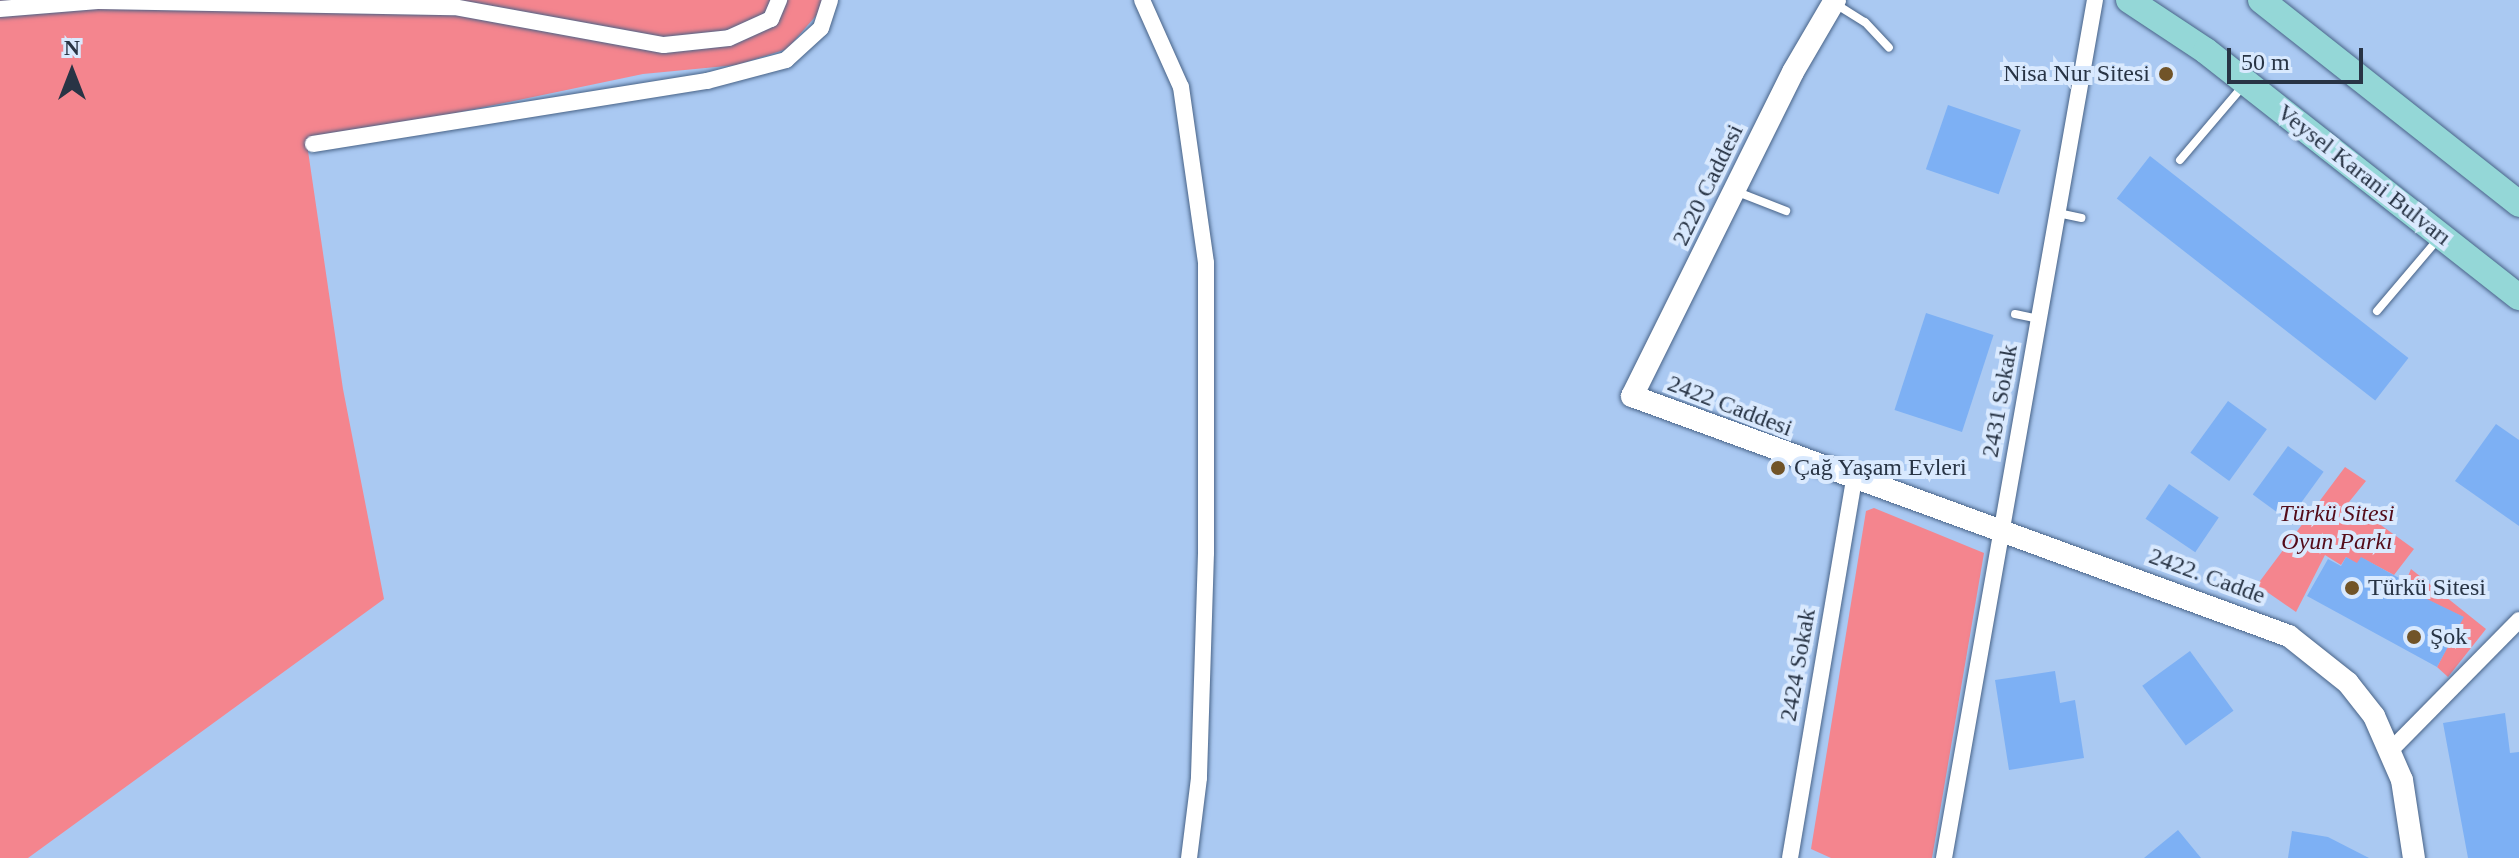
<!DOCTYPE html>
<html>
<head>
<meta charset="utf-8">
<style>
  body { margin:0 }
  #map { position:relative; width:2519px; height:858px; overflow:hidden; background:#aac9f2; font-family:"Times New Roman",serif }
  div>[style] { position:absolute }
  .green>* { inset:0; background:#f4858e }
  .building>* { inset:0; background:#7db0f4; transform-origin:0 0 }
  .roads { filter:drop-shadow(0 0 2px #486387) drop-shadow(0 0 2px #486387) }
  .lane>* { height:8px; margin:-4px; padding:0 4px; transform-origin:4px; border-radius:4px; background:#fff }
  .street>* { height:16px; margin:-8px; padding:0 8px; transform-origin:8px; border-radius:8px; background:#fff }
  .secondary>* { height:22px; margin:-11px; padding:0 11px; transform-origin:11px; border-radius:11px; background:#fff }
  .primary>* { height:26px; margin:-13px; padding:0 13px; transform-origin:13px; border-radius:13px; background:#94d7d7 }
  .dots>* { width:22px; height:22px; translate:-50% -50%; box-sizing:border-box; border:4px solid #d9e9fe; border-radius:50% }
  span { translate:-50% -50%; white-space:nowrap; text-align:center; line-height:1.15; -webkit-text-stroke:8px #d9e9fe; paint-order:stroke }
  .poi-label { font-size:24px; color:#283445 }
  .right { translate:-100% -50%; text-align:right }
  .left { translate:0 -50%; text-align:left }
  .street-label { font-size:24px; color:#283445 }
  .park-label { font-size:24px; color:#540c1a; font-style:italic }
  .north { position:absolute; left:32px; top:32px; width:80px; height:80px; -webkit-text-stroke:6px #d9e9fe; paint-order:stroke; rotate:0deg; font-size:22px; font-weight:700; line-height:32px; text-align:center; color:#283445 }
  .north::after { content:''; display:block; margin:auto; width:28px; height:36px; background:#283445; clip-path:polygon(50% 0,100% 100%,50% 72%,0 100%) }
  .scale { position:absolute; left:2227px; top:48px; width:136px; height:36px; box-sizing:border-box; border:4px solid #283445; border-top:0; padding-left:10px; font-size:24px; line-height:28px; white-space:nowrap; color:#283445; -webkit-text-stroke:6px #d9e9fe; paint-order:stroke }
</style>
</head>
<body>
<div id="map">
  <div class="green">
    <i style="clip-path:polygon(0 0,822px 0,821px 10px,787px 49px,737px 65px,643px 74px,307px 144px,343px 389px,384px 599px,28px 858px,0 858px)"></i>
    <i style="clip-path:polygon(2345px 467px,2366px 481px,2349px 502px,2414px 549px,2394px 575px,2362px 558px,2357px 564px,2346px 557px,2341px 565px,2325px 555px,2296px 612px,2257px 585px)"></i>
    <i style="clip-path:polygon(1874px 508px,1984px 553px,1932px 858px,1831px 858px,1811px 849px,1866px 511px)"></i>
    <i style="clip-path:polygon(2411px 569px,2486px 629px,2448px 677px,2437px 667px,2463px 617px,2403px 588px)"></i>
  </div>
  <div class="building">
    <i style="left:1948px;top:105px;width:77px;height:68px;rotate:19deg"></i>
    <i style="left:2150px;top:156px;width:328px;height:54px;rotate:38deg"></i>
    <i style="left:1926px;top:313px;width:71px;height:102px;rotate:18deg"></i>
    <i style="left:2228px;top:401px;width:48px;height:64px;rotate:36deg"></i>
    <i style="clip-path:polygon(2496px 424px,2519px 440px,2519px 526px,2455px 481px)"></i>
    <i style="left:2288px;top:446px;width:44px;height:60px;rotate:36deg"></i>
    <i style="left:2169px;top:484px;width:60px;height:42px;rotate:34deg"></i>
    <i style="clip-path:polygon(2346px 557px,2357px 563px,2361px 557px,2399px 578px,2394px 583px,2464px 617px,2437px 667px,2307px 596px,2328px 559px,2341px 566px)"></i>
    <i style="left:2190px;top:651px;width:74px;height:59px;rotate:54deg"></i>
    <i style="clip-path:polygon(2055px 671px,2060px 703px,2075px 700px,2084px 758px,2009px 770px,1995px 680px)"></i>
    <i style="clip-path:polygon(2505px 713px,2510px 753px,2519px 752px,2519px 858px,2468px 858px,2443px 723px)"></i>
    <i style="clip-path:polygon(2178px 830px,2201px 858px,2144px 858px)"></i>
    <i style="clip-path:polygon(2292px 831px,2328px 837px,2369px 858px,2288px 858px)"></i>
  </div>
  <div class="roads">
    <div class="lane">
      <i style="left:1834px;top:3px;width:36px;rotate:32deg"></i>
      <i style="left:1865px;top:22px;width:35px;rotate:47deg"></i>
      <i style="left:2180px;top:160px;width:97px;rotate:-49.6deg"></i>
      <i style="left:1735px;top:191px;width:55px;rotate:21.4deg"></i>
      <i style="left:2058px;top:213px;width:24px;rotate:12deg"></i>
      <i style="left:2377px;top:311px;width:96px;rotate:-49.7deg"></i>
      <i style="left:2015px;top:314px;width:25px;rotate:12deg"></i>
    </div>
    <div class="street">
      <i style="left:1142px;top:0;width:95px;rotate:65.9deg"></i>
      <i style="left:1181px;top:87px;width:178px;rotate:81.9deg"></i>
      <i style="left:1206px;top:263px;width:290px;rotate:90deg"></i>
      <i style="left:1206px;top:553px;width:225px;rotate:91.8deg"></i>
      <i style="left:1199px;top:778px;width:81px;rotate:97.1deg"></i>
      <i style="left:0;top:9px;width:98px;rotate:-4.7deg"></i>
      <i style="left:98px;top:1px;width:356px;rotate:1deg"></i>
      <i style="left:454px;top:7px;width:213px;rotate:10.3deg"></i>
      <i style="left:664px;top:45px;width:65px;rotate:-6.1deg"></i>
      <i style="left:729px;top:38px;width:46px;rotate:-24.3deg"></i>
      <i style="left:771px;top:19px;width:21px;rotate:-67deg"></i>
      <i style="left:313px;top:144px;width:399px;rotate:-9.1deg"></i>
      <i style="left:707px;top:81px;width:82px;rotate:-14.9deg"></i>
      <i style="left:786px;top:60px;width:47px;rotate:-42.4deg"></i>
      <i style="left:821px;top:28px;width:29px;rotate:-72deg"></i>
      <i style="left:2392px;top:749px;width:181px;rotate:-45.4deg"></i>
      <i style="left:1790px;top:858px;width:383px;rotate:-80.4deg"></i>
      <i style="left:1944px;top:858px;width:871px;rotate:-80.02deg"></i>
    </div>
    <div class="secondary">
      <i style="left:1835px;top:0;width:83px;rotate:120.3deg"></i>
      <i style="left:1793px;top:72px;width:362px;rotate:116.4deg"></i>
      <i style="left:1632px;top:396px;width:699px;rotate:20.07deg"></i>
      <i style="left:2289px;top:636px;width:75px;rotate:38.5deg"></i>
      <i style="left:2348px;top:683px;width:42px;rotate:51.8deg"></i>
      <i style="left:2374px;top:716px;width:70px;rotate:66.4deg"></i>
      <i style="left:2402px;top:780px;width:79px;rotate:81.3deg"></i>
    </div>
    <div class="primary">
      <i style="left:2129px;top:0;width:92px;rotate:33.5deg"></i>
      <i style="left:2206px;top:51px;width:398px;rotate:38.2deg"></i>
      <i style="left:2261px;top:0;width:329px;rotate:38.3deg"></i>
    </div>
  </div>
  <div class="dots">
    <i style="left:2166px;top:74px;background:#715428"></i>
    <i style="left:1778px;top:468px;background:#715428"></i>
    <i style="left:2352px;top:588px;background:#715428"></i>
    <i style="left:2414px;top:637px;background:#715428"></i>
  </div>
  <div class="poi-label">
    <span class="right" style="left:2150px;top:74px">Nisa Nur Sitesi</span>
    <span class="left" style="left:1794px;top:468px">Çağ Yaşam Evleri</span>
    <span class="left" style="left:2368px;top:588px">Türkü Sitesi</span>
    <span class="left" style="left:2430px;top:637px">Şok</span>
  </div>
  <div class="street-label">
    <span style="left:2364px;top:175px;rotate:38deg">Veysel Karani Bulvarı</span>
    <span style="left:1708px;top:185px;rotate:-64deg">2220 Caddesi</span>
    <span style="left:2000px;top:401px;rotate:-80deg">2431 Sokak</span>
    <span style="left:1730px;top:406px;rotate:21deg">2422 Caddesi</span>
    <span style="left:2207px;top:576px;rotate:20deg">2422. Cadde</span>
    <span style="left:1798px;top:665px;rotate:-80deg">2424 Sokak</span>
  </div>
  <div class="park-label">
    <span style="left:2337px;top:528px">Türkü Sitesi<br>Oyun Parkı</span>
  </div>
  <div class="north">N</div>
  <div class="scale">50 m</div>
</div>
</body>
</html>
